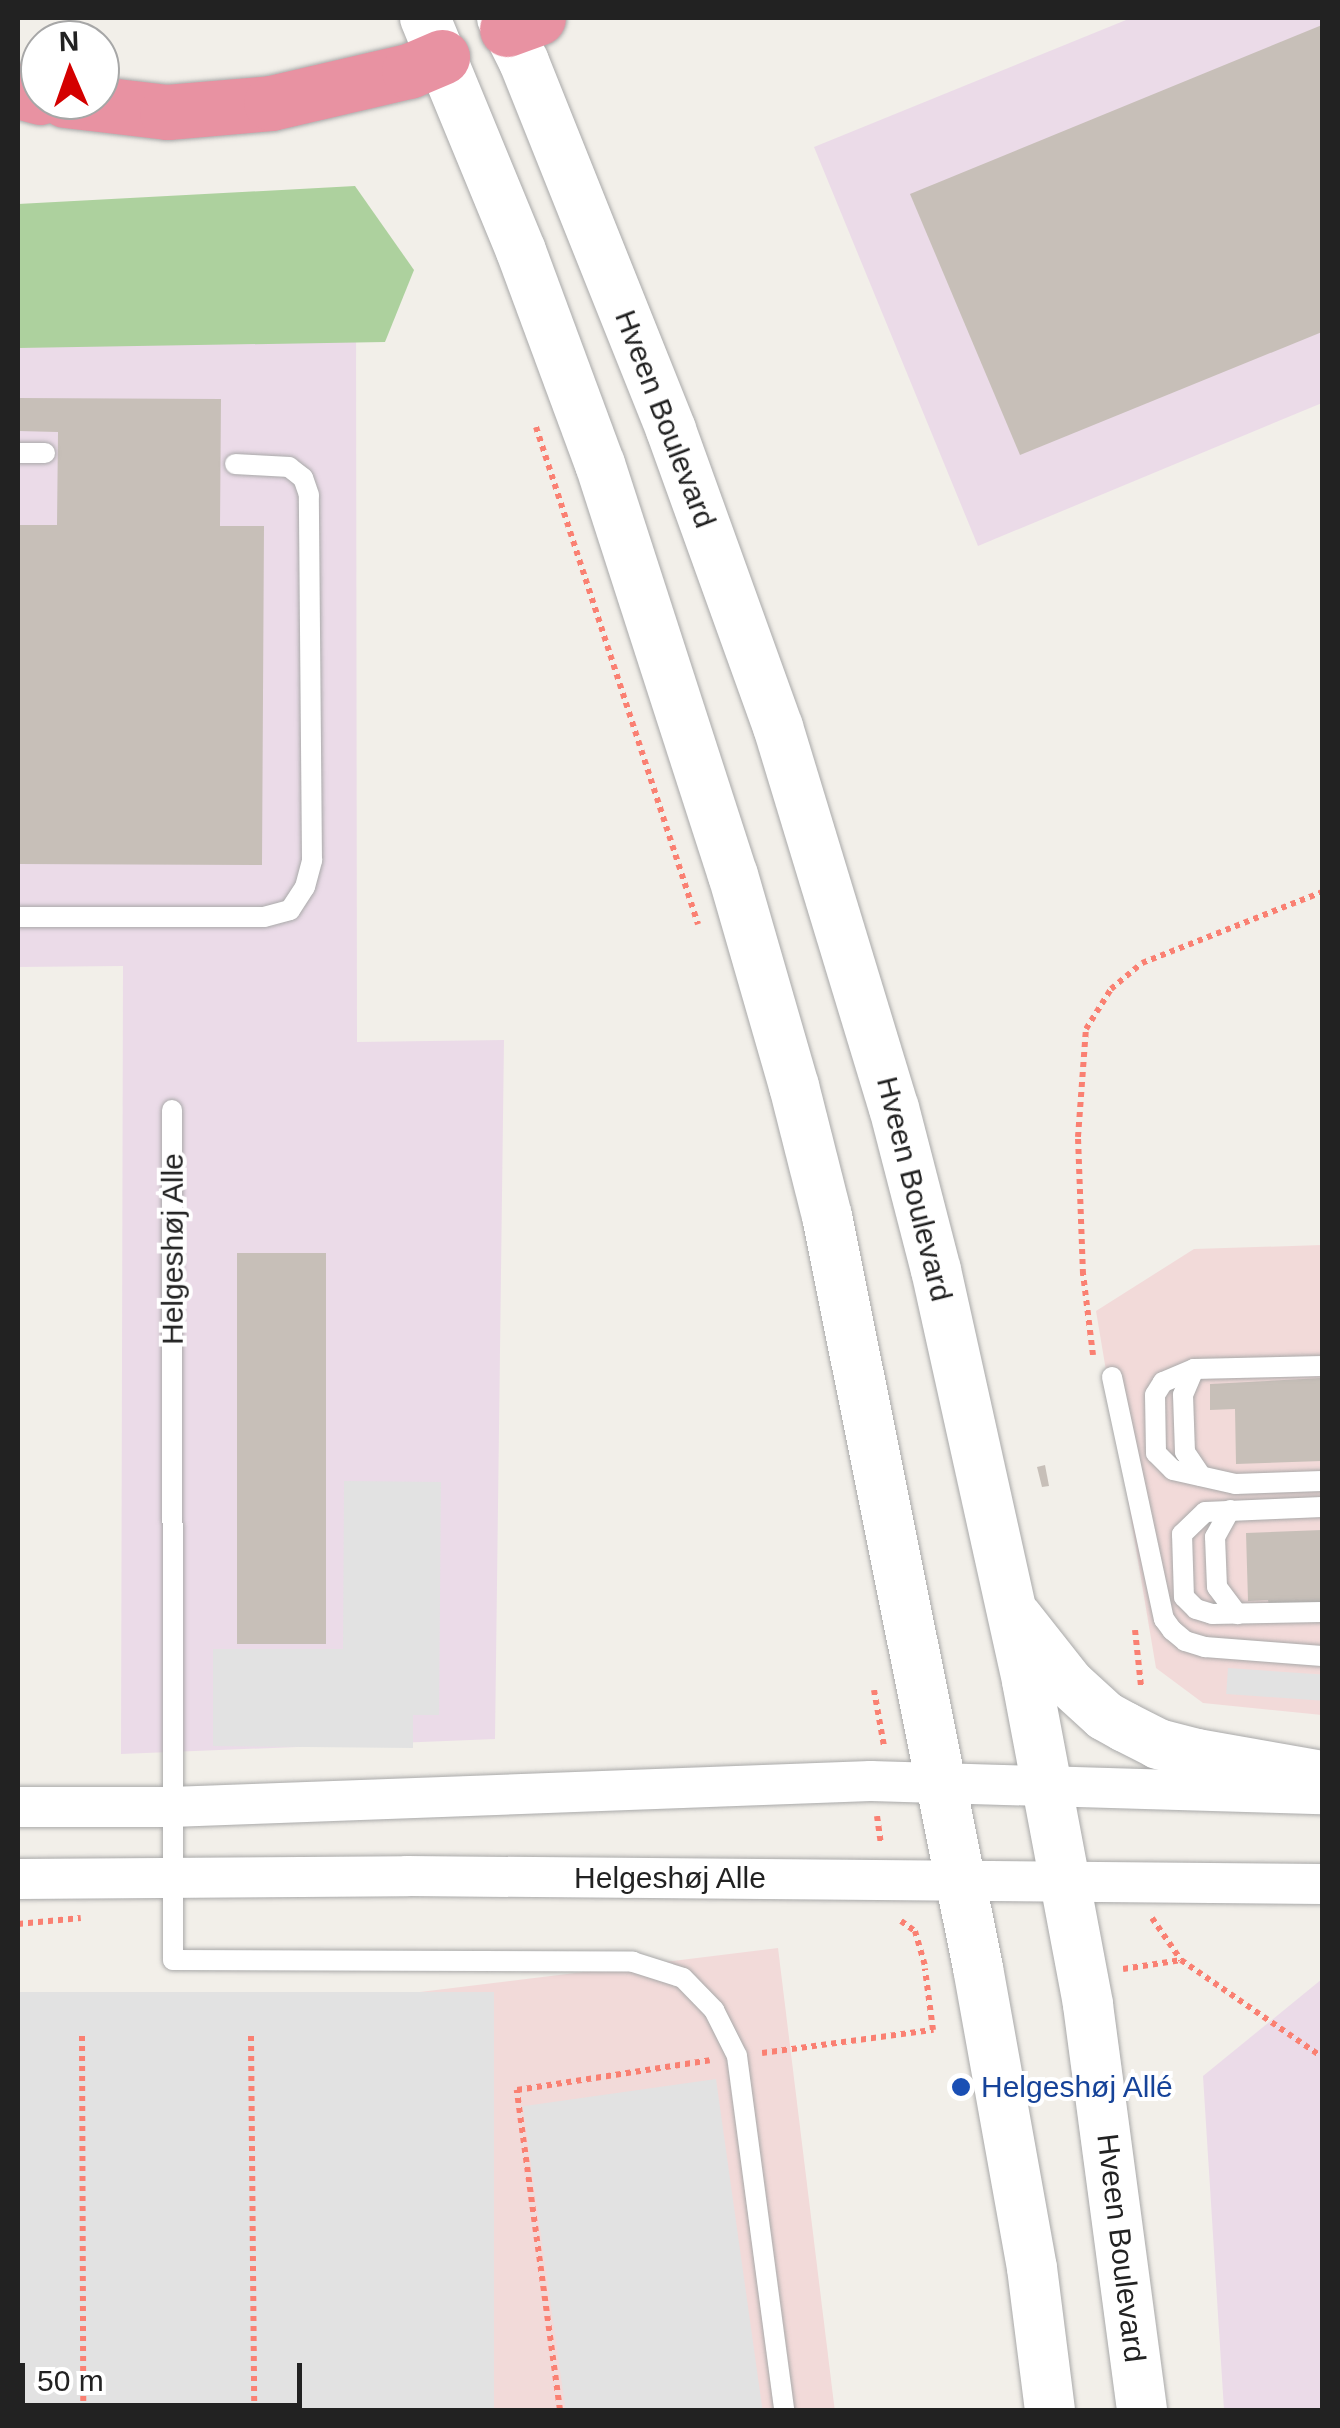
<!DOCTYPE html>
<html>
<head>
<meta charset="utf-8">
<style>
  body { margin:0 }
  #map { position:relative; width:1340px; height:2428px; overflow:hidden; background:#f2efe9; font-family:Arial,sans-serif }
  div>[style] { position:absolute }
  .commercial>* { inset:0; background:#f2dad9; transform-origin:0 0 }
  .industrial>* { inset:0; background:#ebdbe8 }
  .forest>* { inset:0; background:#add19e }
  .parking>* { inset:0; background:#e2e2e2; transform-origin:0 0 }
  .building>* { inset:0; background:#c7bfb8; transform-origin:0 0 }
  .path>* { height:6px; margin-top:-3px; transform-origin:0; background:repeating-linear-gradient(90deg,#fa8072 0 5px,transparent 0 10px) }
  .roads { filter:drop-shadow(0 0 2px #a9a9a9) drop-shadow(0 0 2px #a9a9a9) }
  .service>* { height:20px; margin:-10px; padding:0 10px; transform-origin:10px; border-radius:10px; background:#fff }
  .minor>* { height:40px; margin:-20px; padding:0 20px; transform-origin:20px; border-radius:20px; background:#fff }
  .tertiary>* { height:50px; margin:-25px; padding:0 25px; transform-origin:25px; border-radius:25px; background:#fff }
  .motorway>* { height:55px; margin:-27.5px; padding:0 27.5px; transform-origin:27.5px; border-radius:27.5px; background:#e892a2 }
  .dots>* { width:28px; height:28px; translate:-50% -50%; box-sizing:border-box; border:5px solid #fff; border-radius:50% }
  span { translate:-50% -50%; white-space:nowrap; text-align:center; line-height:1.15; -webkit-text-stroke:8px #fff; paint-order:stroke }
  .street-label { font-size:30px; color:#222 }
  .transit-label { font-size:30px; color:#164399 }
  .left { translate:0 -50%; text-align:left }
  .frame { position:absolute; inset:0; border:20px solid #222; pointer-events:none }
  .north { position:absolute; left:20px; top:20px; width:100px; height:100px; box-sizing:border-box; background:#fff; border:2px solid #a7a7a7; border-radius:50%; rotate:358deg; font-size:28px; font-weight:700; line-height:40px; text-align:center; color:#222 }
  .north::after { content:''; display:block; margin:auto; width:35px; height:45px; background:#d40000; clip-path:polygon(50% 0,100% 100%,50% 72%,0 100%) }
  .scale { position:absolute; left:20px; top:2363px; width:282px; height:45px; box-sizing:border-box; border:5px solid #222; border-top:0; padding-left:12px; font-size:30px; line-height:35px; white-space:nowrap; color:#222; -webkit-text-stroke:8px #fff; paint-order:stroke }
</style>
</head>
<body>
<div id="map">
  <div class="commercial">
    <i style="clip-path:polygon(1322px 1245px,1322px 1715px,1203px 1703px,1156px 1668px,1096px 1311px,1194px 1249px)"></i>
    <i style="left:778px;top:1948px;width:465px;height:760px;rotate:83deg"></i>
  </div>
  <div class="industrial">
    <i style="clip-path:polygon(1131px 18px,1322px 18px,1322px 403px,978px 546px,814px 147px)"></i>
    <i style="clip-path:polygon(18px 302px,356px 306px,357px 1042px,504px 1040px,495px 1739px,121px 1754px,123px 966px,18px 967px)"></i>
    <i style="clip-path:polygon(1322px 1979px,1322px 2410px,1224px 2410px,1203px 2076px)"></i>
  </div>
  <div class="forest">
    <i style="clip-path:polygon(355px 186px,414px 270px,385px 342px,18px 348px,18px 204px)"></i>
  </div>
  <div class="parking">
    <i style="clip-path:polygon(344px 1481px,441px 1482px,439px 1715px,413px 1715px,413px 1748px,213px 1746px,213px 1649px,343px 1649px)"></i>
    <i style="left:1228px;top:1668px;width:94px;height:26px;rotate:4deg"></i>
    <i style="left:18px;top:1992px;width:476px;height:418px"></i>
    <i style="left:716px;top:2079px;width:334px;height:195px;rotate:82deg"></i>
  </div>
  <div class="building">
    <i style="clip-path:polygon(1322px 25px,1322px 332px,1020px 455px,910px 194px)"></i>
    <i style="clip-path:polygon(18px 398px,221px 399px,220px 526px,264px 526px,262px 865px,18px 864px,18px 525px,57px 525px,58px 432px,18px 431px)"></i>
    <i style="left:237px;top:1253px;width:89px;height:391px"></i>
    <i style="clip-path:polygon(1322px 1378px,1322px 1461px,1236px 1464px,1235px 1409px,1210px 1410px,1210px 1384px)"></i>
    <i style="clip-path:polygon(1045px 1465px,1049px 1486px,1042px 1487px,1037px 1467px)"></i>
    <i style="clip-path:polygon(1322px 1530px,1322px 1603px,1269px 1605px,1268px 1600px,1248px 1601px,1246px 1533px)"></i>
  </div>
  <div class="path">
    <i style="left:536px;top:427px;width:523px;rotate:71.95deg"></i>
    <i style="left:1093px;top:1355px;width:82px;rotate:-97deg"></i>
    <i style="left:1083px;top:1274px;width:137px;rotate:-92.1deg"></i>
    <i style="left:1078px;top:1137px;width:108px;rotate:-85.8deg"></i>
    <i style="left:1086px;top:1029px;width:47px;rotate:-58deg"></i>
    <i style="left:1111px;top:989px;width:40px;rotate:-40deg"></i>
    <i style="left:1142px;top:963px;width:193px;rotate:-21.5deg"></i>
    <i style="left:1135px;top:1630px;width:56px;rotate:83.9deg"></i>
    <i style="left:874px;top:1690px;width:57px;rotate:79.9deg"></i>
    <i style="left:877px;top:1816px;width:27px;rotate:82deg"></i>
    <i style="left:1152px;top:1918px;width:51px;rotate:55.4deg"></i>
    <i style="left:1181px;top:1960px;width:171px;rotate:34.5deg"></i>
    <i style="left:901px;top:1921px;width:17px;rotate:36deg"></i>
    <i style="left:915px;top:1931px;width:40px;rotate:74deg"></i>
    <i style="left:18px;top:1924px;width:63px;rotate:-5.4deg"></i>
    <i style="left:1123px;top:1969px;width:59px;rotate:-8.8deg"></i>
    <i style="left:82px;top:2036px;width:374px;rotate:89.8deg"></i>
    <i style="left:251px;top:2036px;width:374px;rotate:89.5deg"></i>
    <i style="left:762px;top:2053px;width:173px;rotate:-7.7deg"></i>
    <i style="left:933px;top:2030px;width:62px;rotate:-97.5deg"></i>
    <i style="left:560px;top:2410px;width:323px;rotate:-97.7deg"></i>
    <i style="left:517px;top:2090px;width:195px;rotate:-8.8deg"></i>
  </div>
  <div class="roads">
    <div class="service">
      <i style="left:18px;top:453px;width:27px"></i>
      <i style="left:18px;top:917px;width:246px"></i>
      <i style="left:264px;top:917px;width:27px;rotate:-15deg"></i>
      <i style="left:290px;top:910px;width:27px;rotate:-57deg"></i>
      <i style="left:305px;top:887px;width:28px;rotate:-75deg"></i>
      <i style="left:312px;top:860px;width:365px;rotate:-90.5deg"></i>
      <i style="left:309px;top:495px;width:18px;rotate:-109deg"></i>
      <i style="left:303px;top:478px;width:18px;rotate:-142deg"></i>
      <i style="left:289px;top:467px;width:54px;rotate:-176.8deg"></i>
      <i style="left:172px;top:1110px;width:850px;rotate:89.93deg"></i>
      <i style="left:173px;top:1960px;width:460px;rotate:0.2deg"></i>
      <i style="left:633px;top:1962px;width:52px;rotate:17.7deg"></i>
      <i style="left:683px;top:1978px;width:45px;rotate:45.9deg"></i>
      <i style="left:714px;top:2010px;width:51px;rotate:63.4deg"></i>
      <i style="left:737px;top:2056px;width:357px;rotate:82.4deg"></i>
      <i style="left:1322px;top:1366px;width:128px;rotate:178.7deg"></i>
      <i style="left:1194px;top:1369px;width:34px;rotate:157deg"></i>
      <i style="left:1163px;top:1382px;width:15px;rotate:122deg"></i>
      <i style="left:1155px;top:1395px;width:58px;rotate:89deg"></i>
      <i style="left:1156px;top:1453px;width:24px;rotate:45deg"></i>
      <i style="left:1173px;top:1470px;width:64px;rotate:12.7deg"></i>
      <i style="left:1235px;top:1484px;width:87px;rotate:-2deg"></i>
      <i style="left:1194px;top:1369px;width:28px;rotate:113deg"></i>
      <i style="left:1183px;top:1395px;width:57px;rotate:88deg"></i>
      <i style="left:1185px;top:1452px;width:29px;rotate:56deg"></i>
      <i style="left:1112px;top:1377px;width:248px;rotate:77.9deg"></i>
      <i style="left:1164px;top:1619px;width:14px;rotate:54deg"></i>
      <i style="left:1172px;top:1630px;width:17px;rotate:40deg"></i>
      <i style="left:1185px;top:1641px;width:21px;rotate:17deg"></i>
      <i style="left:1205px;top:1647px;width:117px;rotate:4.4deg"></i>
      <i style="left:1322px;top:1507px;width:117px;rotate:177.6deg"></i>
      <i style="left:1205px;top:1512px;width:32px;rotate:136deg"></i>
      <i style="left:1182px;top:1534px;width:63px;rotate:88.2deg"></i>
      <i style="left:1184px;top:1597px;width:17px;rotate:45deg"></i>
      <i style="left:1196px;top:1609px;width:17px;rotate:17deg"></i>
      <i style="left:1212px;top:1614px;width:110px;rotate:-1deg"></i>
      <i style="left:1230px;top:1510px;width:31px;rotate:119deg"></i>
      <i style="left:1215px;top:1537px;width:50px;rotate:87.7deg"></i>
      <i style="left:1217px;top:1587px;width:34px;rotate:53deg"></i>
    </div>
    <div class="minor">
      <i style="left:18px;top:1807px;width:153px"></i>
      <i style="left:171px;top:1807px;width:700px;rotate:-2.13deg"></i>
      <i style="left:871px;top:1781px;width:451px;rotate:1.7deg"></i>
      <i style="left:18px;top:1879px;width:389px;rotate:-0.4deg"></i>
      <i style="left:407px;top:1876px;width:915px;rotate:0.5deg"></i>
    </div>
    <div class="tertiary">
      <i style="left:425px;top:18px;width:252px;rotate:67.6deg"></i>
      <i style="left:521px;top:251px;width:227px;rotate:69.7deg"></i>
      <i style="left:600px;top:464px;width:432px;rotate:72.1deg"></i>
      <i style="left:733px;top:875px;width:220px;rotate:73.9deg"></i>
      <i style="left:794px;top:1086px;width:134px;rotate:75.8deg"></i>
      <i style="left:827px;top:1216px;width:767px;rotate:78.65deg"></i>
      <i style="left:978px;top:1968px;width:305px;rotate:79.8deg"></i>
      <i style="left:1032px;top:2268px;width:143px;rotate:82.8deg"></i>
      <i style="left:502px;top:18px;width:49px;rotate:63.4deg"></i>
      <i style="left:524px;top:62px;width:396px;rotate:68.2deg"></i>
      <i style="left:671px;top:430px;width:316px;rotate:70.2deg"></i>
      <i style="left:778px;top:727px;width:398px;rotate:73.1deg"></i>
      <i style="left:894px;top:1108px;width:167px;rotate:75.5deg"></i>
      <i style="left:936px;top:1270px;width:421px;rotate:77.5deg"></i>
      <i style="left:1027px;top:1681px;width:330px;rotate:79.3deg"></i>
      <i style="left:1088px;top:2005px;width:409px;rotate:82.4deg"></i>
      <i style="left:1017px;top:1617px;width:85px;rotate:51.7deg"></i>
      <i style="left:1070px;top:1684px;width:47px;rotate:42.4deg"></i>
      <i style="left:1105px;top:1716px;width:23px;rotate:29deg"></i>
      <i style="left:1125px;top:1727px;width:37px;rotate:27deg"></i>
      <i style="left:1158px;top:1744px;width:40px;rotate:14.4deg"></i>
      <i style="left:1197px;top:1754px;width:127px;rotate:10deg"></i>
    </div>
    <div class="motorway">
      <i style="left:507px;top:29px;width:33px;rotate:-20deg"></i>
      <i style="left:18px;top:91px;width:23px;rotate:15deg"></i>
      <i style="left:65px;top:100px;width:103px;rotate:6.7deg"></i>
      <i style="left:167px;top:112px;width:104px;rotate:-4.9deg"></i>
      <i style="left:271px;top:103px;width:142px;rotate:-13.1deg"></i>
      <i style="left:409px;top:71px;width:36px;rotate:-23deg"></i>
    </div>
  </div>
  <div class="dots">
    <i style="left:961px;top:2087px;background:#1a4fb4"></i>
  </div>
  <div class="street-label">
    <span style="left:665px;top:419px;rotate:69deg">Hveen Boulevard</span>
    <span style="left:914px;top:1189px;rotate:76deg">Hveen Boulevard</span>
    <span style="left:173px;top:1249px;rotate:-90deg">Helgeshøj Alle</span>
    <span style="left:670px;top:1878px">Helgeshøj Alle</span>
    <span style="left:1121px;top:2248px;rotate:83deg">Hveen Boulevard</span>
  </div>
  <div class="transit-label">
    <span class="left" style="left:981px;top:2087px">Helgeshøj Allé</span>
  </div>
  <div class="frame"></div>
  <div class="north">N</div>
  <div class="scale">50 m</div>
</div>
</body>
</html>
